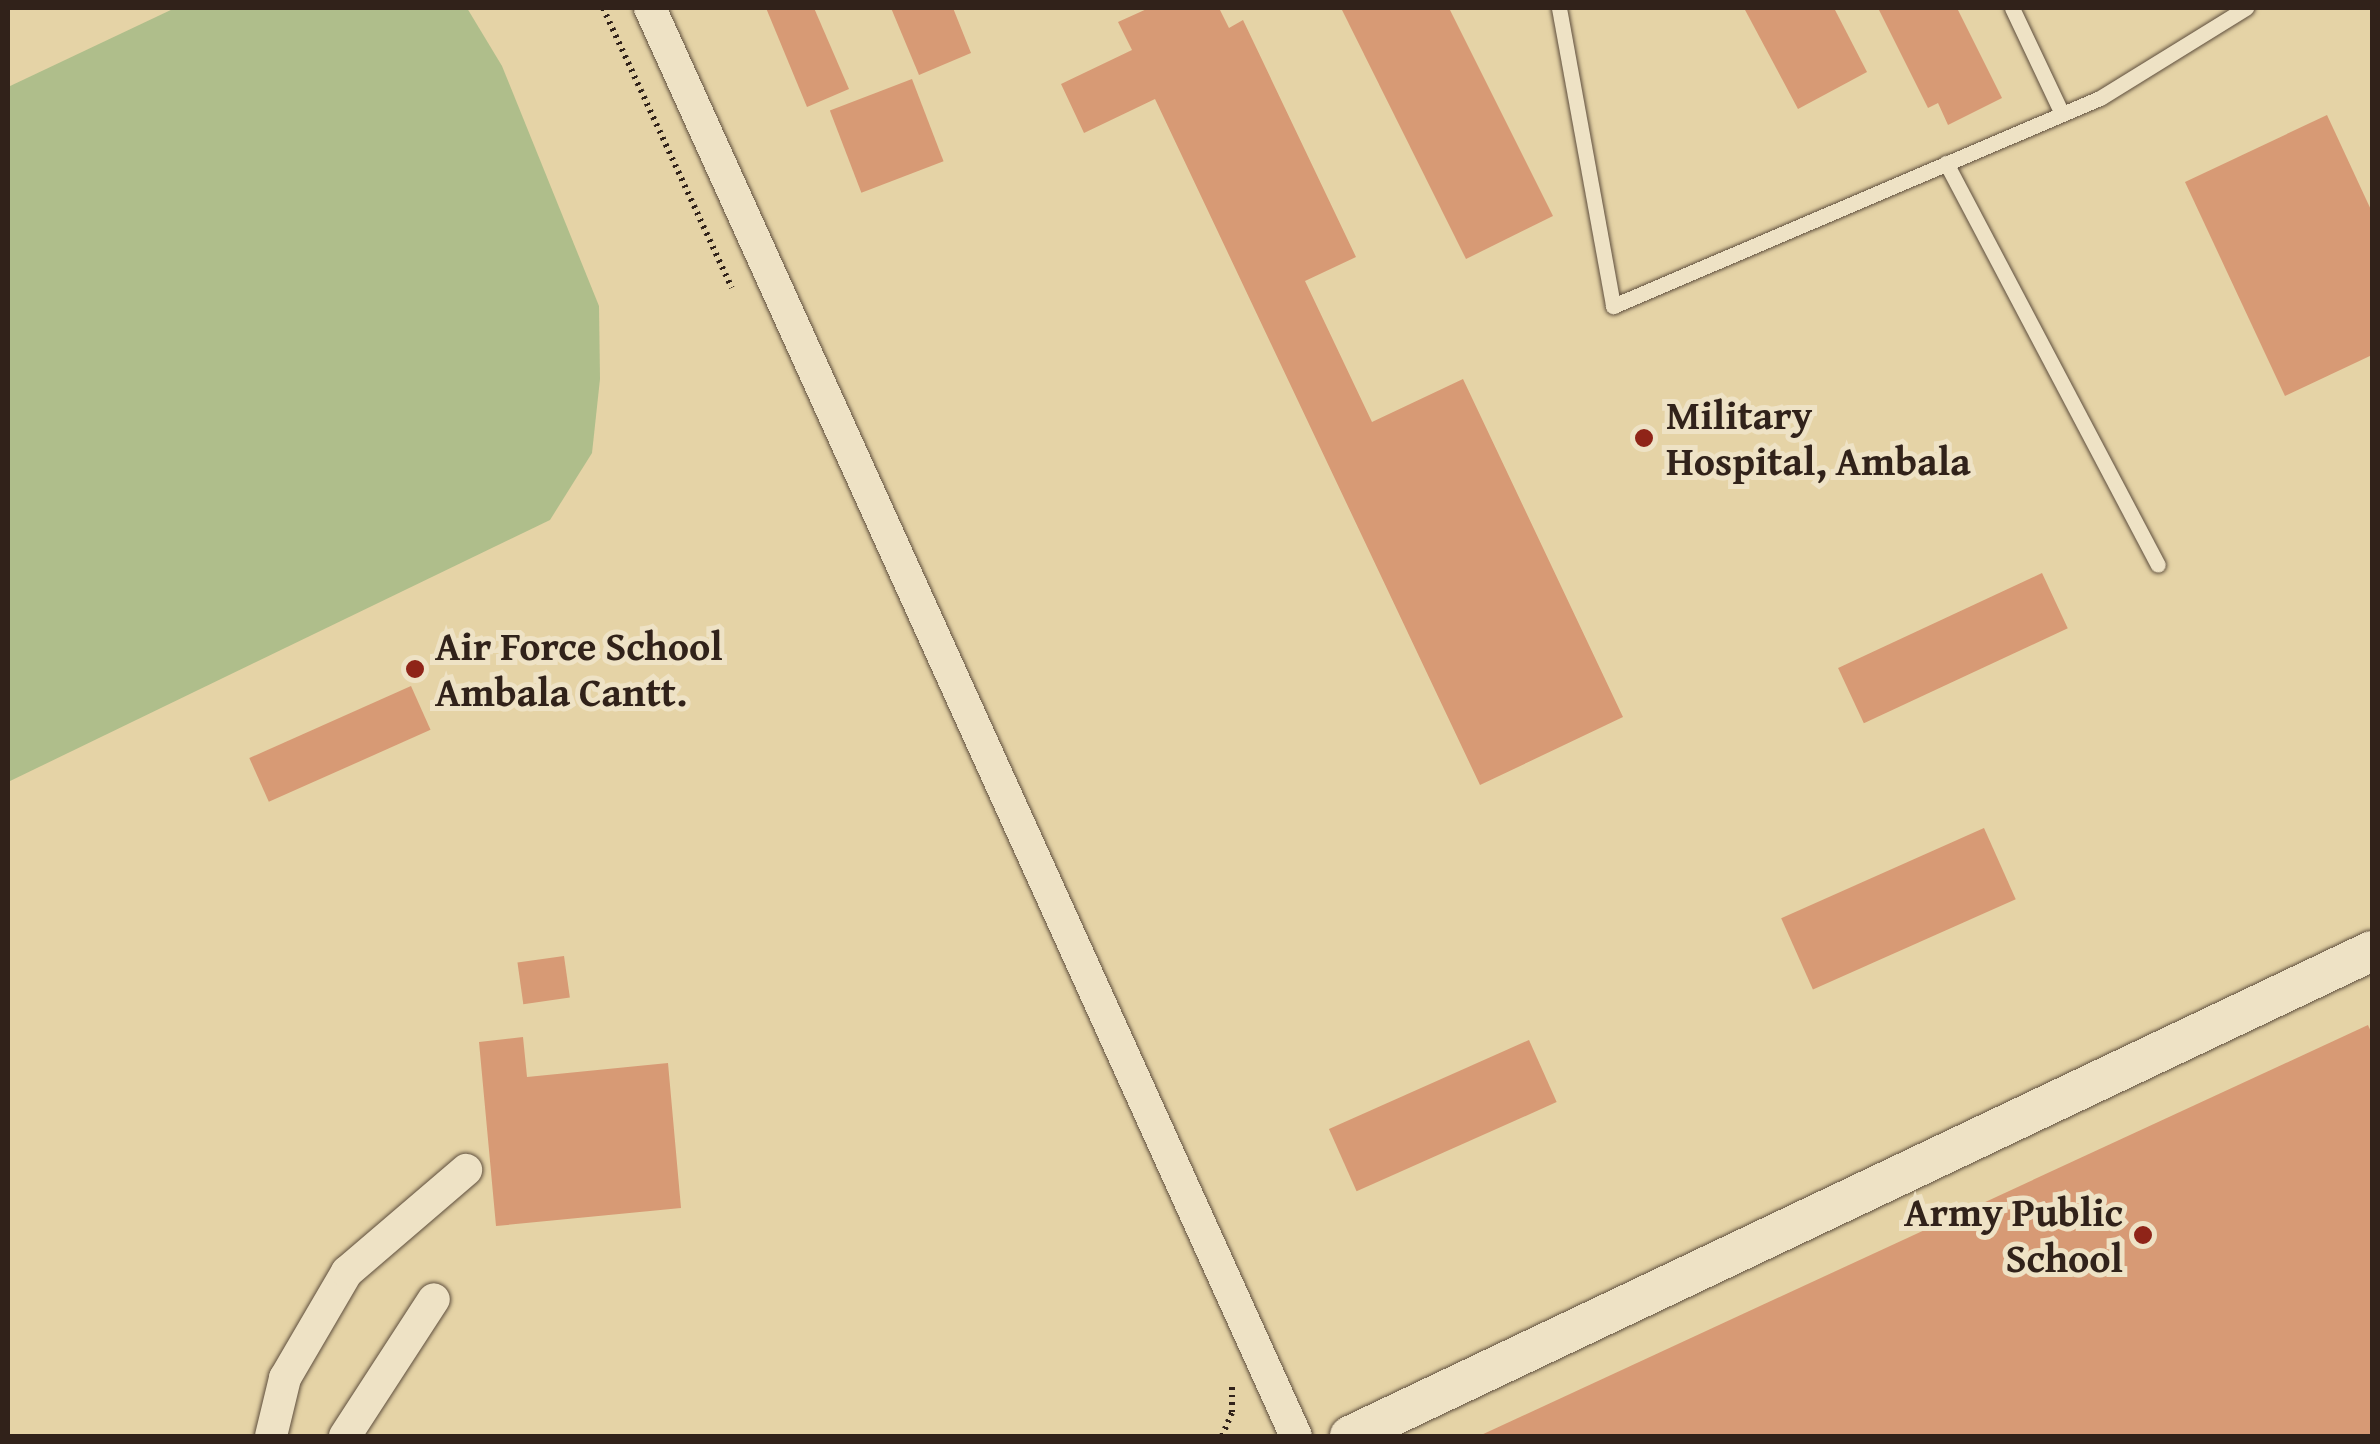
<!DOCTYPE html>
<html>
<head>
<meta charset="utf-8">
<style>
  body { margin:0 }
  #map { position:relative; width:2380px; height:1444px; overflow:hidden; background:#e5d3a6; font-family:"Gentium Book Plus",serif }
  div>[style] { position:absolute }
  .green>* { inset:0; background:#afbe8b }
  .building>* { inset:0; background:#d79a75; transform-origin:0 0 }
  .path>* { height:6px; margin-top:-3px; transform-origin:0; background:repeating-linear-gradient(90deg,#31221a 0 2.5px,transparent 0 7.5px) }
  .roads { filter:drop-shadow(0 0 2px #5e4e3d) drop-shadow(0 0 2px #5e4e3d) }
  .service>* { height:15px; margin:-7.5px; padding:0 7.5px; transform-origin:7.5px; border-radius:7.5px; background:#eee2c5 }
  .minor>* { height:32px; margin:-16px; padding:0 16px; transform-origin:16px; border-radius:16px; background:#eee2c5 }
  .tertiary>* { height:40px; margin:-20px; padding:0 20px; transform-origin:20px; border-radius:20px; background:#eee2c5 }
  .dots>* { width:28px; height:28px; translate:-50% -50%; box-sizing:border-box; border:5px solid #eee2c5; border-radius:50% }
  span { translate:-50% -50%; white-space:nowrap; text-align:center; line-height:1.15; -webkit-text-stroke:10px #eee2c5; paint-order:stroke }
  .poi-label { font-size:40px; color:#31221a; font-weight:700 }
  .left { translate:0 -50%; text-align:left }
  .right { translate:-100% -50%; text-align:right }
  .frame { position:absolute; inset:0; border:10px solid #31221a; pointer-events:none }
</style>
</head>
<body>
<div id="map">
  <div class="green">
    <i style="clip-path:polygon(175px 8px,467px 8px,502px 66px,599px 306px,600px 379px,592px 453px,550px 520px,8px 782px,8px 87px)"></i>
  </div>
  <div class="building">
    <i style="clip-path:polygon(766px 8px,814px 8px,849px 89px,807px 107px)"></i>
    <i style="clip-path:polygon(891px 8px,953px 8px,971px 53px,919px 75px)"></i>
    <i style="clip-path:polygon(1149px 8px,1219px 8px,1229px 28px,1243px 20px,1356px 257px,1305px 281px,1372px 422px,1463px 379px,1623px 717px,1480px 785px,1155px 99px,1084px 133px,1061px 84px,1132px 50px,1118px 22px)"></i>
    <i style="clip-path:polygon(1341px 8px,1449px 8px,1553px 216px,1466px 259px)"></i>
    <i style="clip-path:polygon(1744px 8px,1834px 8px,1867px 72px,1798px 109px)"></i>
    <i style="clip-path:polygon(1878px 8px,1957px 8px,2002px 98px,1948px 125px,1938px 103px,1928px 108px)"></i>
    <i style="left:912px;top:79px;width:88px;height:88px;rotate:69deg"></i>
    <i style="clip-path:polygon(2327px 115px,2372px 212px,2372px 355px,2285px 396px,2185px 182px)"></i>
    <i style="left:2042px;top:573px;width:61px;height:225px;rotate:65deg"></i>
    <i style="left:411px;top:686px;width:48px;height:177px;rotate:66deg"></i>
    <i style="left:1984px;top:828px;width:78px;height:222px;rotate:66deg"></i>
    <i style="left:564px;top:956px;width:42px;height:47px;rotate:82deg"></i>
    <i style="clip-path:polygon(2368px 1025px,2372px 1034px,2372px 1436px,1479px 1436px)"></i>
    <i style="clip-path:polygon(523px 1037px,527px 1077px,668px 1063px,681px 1208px,496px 1226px,479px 1042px)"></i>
    <i style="left:1529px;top:1040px;width:68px;height:219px;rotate:66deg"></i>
  </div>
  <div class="path">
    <i style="left:603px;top:8px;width:308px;rotate:65.3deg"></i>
    <i style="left:1222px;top:1436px;width:26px;rotate:-67deg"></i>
    <i style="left:1232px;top:1412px;width:25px;rotate:-90deg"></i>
  </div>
  <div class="roads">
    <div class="service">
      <i style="left:1559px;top:8px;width:303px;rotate:79.7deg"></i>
      <i style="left:1613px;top:306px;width:530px;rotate:-23.13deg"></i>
      <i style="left:2100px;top:98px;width:172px;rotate:-31.7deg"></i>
      <i style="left:2012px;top:8px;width:117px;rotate:64.7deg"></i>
      <i style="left:1946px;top:163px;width:454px;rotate:62.2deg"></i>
    </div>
    <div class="minor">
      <i style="left:650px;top:8px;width:1567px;rotate:65.66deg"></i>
      <i style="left:271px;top:1436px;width:60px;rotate:-76.4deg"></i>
      <i style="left:285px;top:1378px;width:123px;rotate:-59.7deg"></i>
      <i style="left:347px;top:1272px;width:157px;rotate:-40.6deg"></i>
      <i style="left:345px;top:1436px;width:163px;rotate:-57deg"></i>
    </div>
    <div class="tertiary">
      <i style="left:1350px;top:1436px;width:1131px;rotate:-25.39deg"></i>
    </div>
  </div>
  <div class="dots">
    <i style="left:1644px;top:438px;background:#8f2418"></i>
    <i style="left:415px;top:669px;background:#8f2418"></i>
    <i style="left:2143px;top:1235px;background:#8f2418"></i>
  </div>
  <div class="poi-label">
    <span class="left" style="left:1666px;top:438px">Military<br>Hospital, Ambala</span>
    <span class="left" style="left:435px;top:669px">Air Force School<br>Ambala Cantt.</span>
    <span class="right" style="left:2123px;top:1235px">Army Public<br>School</span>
  </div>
  <div class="frame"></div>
</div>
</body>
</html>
